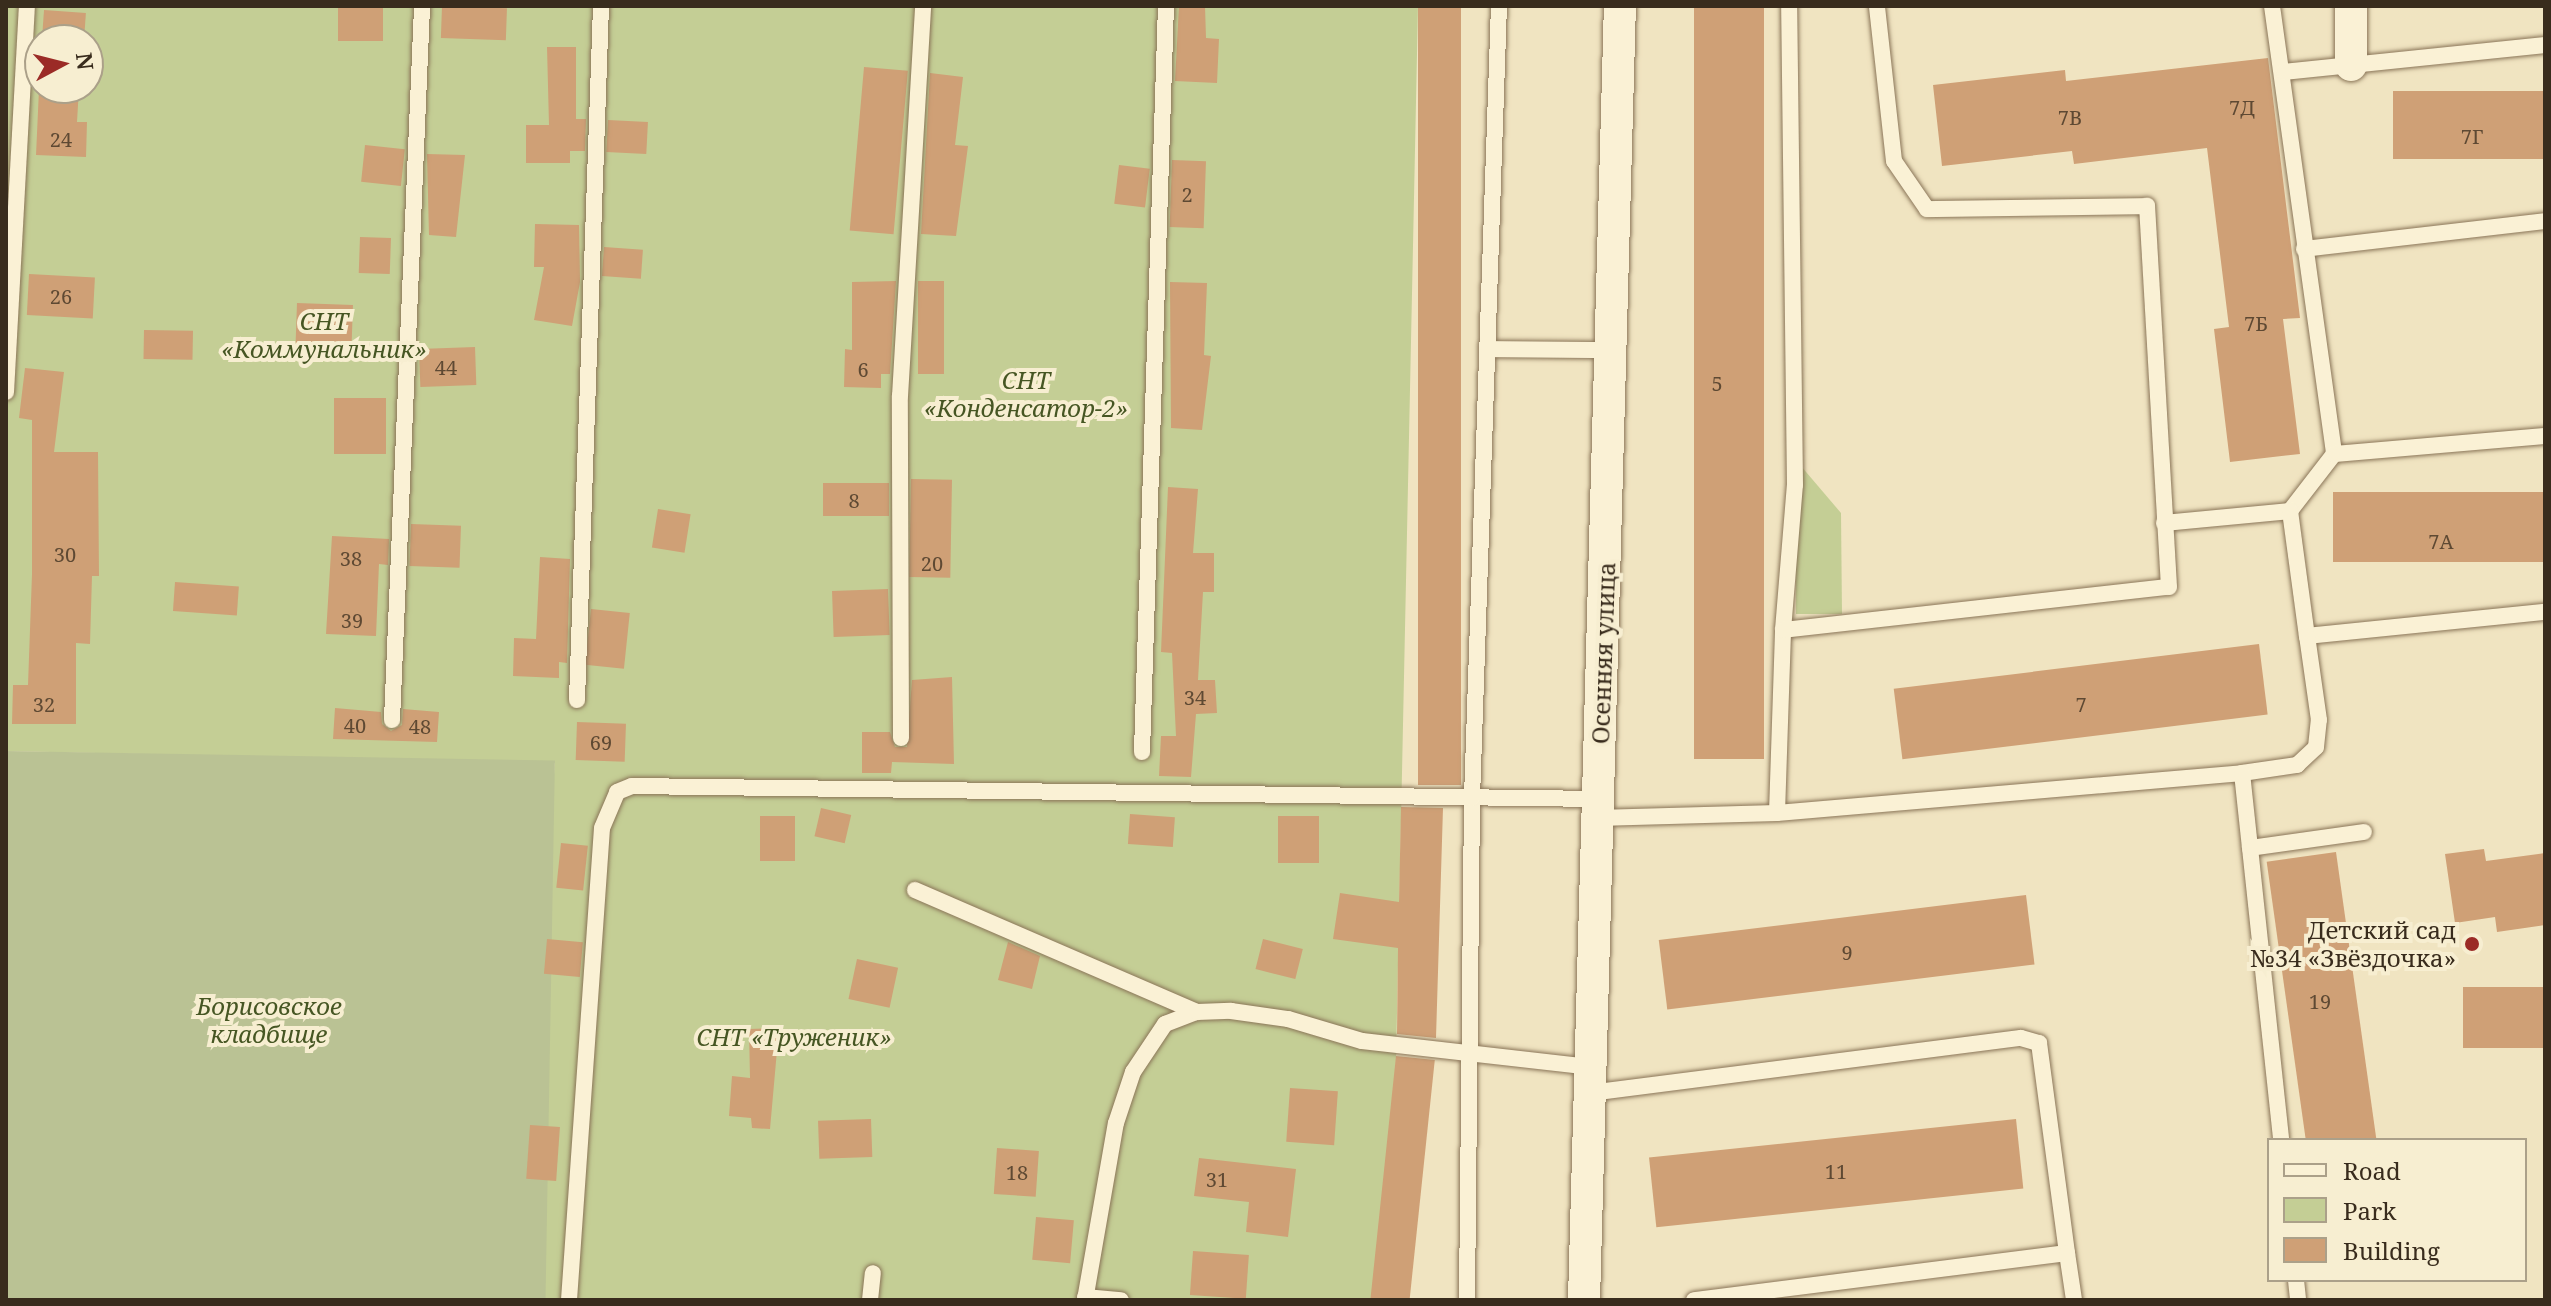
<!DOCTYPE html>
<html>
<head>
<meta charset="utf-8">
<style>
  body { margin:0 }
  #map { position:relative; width:2551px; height:1306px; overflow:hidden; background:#f0e4c1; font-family:"Noto Serif",serif }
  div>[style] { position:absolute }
  .green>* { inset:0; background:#c4ce95 }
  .cemetery>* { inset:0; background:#bac294; transform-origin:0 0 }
  .building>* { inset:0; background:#cfa076; transform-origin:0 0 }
  .roads { filter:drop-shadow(0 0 2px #8a7558) drop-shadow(0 0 2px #8a7558) }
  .lane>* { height:16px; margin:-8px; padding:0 8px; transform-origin:8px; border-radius:8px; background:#faf1d5 }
  .street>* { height:32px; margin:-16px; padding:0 16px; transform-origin:16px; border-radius:16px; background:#faf1d5 }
  .dots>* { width:22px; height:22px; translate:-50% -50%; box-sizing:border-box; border:4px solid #f7eed1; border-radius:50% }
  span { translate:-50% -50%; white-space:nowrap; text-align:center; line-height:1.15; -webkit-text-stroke:8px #f7eed1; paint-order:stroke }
  .number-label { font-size:20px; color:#5e4933 }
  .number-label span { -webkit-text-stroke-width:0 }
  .park-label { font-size:24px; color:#465623; font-style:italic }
  .street-label { font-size:24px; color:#392c1d }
  .poi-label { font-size:24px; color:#392c1d }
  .right { translate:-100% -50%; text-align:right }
  .frame { position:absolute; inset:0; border:8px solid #392c1d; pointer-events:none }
  .legend { position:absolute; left:2267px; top:1138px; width:260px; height:144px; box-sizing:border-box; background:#f7eed1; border:2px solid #aba089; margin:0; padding:10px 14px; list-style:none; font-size:24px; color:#392c1d }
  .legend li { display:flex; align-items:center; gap:16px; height:40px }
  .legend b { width:40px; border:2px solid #aba089 }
  .north { position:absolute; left:24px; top:24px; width:80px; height:80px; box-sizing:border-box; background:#f7eed1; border:2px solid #aba089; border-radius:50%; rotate:83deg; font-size:22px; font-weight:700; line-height:32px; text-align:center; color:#392c1d }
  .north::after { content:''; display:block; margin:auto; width:28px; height:36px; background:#9b2b26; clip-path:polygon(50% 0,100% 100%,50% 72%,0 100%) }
</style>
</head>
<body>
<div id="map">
  <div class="green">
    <i style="clip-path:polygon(evenodd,6px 6px,1418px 6px,1391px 1300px,507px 1300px,555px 763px,6px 751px,6px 6px,40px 40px,88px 40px,88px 88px,40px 88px,40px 40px)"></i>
    <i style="clip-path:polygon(1795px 459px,1841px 513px,1842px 614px,1796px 614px)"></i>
  </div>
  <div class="cemetery">
    <i style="left:6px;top:751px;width:549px;height:549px;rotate:1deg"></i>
  </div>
  <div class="building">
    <i style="left:338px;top:6px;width:45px;height:35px"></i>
    <i style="left:442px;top:6px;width:65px;height:32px;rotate:2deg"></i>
    <i style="clip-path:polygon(1179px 6px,1205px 6px,1206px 38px,1219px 39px,1217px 83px,1175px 81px)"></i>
    <i style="left:1418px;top:6px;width:43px;height:779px"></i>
    <i style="left:1694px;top:6px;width:70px;height:753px"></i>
    <i style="left:44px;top:10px;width:42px;height:30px;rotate:4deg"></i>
    <i style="clip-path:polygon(547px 47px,576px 47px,576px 119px,586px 119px,585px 151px,570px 151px,570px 163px,526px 163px,526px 125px,549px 125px)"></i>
    <i style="clip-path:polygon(2268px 58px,2300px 318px,2283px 319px,2300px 454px,2230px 462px,2214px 329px,2229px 327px,2207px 148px,2074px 164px,2072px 151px,1942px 166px,1933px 85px,2065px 70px,2066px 81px)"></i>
    <i style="clip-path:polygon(40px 67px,40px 88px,79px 88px,77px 122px,87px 122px,86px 157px,36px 155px)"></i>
    <i style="left:864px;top:67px;width:44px;height:164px;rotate:5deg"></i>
    <i style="clip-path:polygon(930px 73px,963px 77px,955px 145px,968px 146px,956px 236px,921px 234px)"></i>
    <i style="left:2545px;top:91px;width:68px;height:152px;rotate:90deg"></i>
    <i style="left:608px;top:120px;width:40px;height:32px;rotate:3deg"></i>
    <i style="left:365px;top:145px;width:40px;height:37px;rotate:6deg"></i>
    <i style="clip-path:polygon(427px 154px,465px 155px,456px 237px,429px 235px)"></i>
    <i style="left:1172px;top:160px;width:34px;height:67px;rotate:2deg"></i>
    <i style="left:1119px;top:165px;width:31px;height:39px;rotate:7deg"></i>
    <i style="clip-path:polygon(535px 224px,579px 225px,580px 282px,572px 326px,534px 320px,544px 267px,534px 267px)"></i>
    <i style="left:360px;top:237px;width:31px;height:36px;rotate:2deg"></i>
    <i style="left:604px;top:247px;width:39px;height:29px;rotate:4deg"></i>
    <i style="left:29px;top:274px;width:66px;height:41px;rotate:3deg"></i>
    <i style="clip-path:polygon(896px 281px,890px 374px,881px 374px,881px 388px,844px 387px,845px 349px,852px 350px,852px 282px)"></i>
    <i style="left:918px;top:281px;width:26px;height:93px"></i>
    <i style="clip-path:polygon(1170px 282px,1207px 283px,1204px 355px,1211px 356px,1202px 430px,1171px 428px)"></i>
    <i style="left:297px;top:303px;width:56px;height:47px;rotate:2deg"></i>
    <i style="left:144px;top:330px;width:49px;height:29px;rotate:1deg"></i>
    <i style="left:475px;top:347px;width:38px;height:56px;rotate:88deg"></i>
    <i style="clip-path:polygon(25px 368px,64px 372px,54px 452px,98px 452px,99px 576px,92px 576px,90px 644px,76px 643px,76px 724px,12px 724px,13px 685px,28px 685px,32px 574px,32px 420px,19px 418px)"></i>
    <i style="left:334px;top:398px;width:52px;height:56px"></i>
    <i style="left:911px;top:479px;width:41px;height:98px;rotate:1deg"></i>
    <i style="left:823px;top:483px;width:66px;height:33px"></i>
    <i style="clip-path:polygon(1168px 487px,1198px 489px,1193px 553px,1214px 553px,1214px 592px,1203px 592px,1198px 680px,1215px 680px,1217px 713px,1196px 714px,1191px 777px,1159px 776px,1161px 736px,1176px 736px,1172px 653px,1161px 652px)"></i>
    <i style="left:2545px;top:492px;width:70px;height:212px;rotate:90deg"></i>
    <i style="left:658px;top:509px;width:33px;height:39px;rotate:9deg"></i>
    <i style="left:411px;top:524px;width:50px;height:42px;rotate:2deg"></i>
    <i style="clip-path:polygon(332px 536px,389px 539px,388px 565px,379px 564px,376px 636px,326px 634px)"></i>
    <i style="clip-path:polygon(540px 557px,570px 559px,567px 663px,559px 662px,559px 678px,513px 676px,514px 638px,536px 639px)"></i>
    <i style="left:175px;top:582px;width:64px;height:29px;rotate:4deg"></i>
    <i style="left:888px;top:589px;width:46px;height:56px;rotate:88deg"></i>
    <i style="left:591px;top:609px;width:39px;height:56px;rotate:6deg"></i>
    <i style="left:2259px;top:644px;width:71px;height:368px;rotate:83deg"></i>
    <i style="clip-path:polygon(952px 677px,954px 764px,892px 762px,891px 773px,862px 773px,862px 732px,890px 732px,895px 747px,907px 747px,912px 680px)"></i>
    <i style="clip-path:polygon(335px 708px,381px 712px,382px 724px,391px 731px,402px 725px,403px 709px,439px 712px,437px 742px,333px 739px)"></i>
    <i style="left:577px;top:722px;width:49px;height:38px;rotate:2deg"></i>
    <i style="clip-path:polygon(1401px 807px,1443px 808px,1436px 1038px,1397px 1034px,1398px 948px,1333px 939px,1340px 893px,1399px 902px)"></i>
    <i style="left:821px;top:808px;width:31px;height:29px;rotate:13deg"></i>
    <i style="left:1130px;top:814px;width:45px;height:30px;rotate:4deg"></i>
    <i style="left:760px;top:816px;width:35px;height:45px"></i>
    <i style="left:1278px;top:816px;width:41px;height:47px"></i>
    <i style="left:561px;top:843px;width:27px;height:45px;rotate:6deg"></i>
    <i style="clip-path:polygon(2484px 849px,2486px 861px,2545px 853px,2545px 925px,2497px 932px,2495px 917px,2455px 923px,2445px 854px)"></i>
    <i style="left:2336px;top:852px;width:290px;height:70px;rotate:82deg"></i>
    <i style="left:2026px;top:895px;width:70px;height:370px;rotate:83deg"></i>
    <i style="left:547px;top:939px;width:36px;height:35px;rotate:5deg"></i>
    <i style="left:1263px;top:939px;width:41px;height:31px;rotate:14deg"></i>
    <i style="clip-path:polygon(1008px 942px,1040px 956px,1032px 989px,998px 980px)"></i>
    <i style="left:857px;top:959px;width:42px;height:41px;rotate:12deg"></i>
    <i style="left:2545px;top:987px;width:61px;height:82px;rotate:90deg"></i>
    <i style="clip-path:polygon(779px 1028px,770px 1129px,752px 1128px,751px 1118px,729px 1116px,732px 1076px,750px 1078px,749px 1029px)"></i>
    <i style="left:1396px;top:1056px;width:39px;height:244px;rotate:6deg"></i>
    <i style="left:1290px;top:1088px;width:48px;height:54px;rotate:4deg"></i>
    <i style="left:871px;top:1119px;width:38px;height:53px;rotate:88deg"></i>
    <i style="left:2016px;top:1119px;width:70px;height:369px;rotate:84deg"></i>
    <i style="left:530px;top:1125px;width:30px;height:54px;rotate:4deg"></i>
    <i style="left:997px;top:1148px;width:42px;height:46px;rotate:4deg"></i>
    <i style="clip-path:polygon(1199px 1158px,1296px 1169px,1288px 1237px,1246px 1232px,1249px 1202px,1194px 1196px)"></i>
    <i style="left:1036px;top:1217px;width:38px;height:43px;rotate:5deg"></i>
    <i style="left:1193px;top:1251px;width:56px;height:44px;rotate:4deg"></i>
  </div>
  <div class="roads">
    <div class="lane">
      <i style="left:2272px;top:6px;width:452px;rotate:82.1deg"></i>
      <i style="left:2334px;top:454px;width:72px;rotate:127.7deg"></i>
      <i style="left:2284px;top:72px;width:262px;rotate:-5.9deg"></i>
      <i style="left:2304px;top:249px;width:243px;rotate:-6.6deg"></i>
      <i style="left:1487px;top:349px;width:124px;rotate:0.5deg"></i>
      <i style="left:6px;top:392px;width:387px;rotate:-86.9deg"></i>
      <i style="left:2334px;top:454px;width:212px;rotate:-4.9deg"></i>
      <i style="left:2164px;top:523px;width:127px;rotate:-5.4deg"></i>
      <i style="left:2290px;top:511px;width:126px;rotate:82.3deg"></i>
      <i style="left:2307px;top:636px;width:239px;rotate:-5.8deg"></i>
      <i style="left:1783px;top:630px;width:145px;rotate:-85.3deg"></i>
      <i style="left:1795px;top:485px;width:479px;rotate:-90.7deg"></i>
      <i style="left:577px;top:700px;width:694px;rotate:-88.02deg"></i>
      <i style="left:392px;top:720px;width:715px;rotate:-87.59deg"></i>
      <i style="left:901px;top:738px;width:342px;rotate:-90.2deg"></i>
      <i style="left:900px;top:396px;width:391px;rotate:-86.6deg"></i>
      <i style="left:1142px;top:752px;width:746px;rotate:-88.16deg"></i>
      <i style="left:2242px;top:773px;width:56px;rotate:-8.3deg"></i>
      <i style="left:2297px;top:765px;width:26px;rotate:-43deg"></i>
      <i style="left:2316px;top:747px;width:27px;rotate:-84deg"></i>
      <i style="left:2319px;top:720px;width:85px;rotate:-98.1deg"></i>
      <i style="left:1777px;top:813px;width:183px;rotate:-88.1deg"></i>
      <i style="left:1783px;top:630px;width:388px;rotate:-6.4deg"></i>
      <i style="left:2169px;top:587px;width:382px;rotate:-93.3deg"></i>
      <i style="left:2147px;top:206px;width:220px;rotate:179.2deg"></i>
      <i style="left:1927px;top:209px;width:58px;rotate:-124.5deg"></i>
      <i style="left:1894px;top:161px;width:156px;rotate:-96.3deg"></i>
      <i style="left:1597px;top:818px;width:180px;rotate:-1.6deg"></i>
      <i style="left:1777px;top:813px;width:467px;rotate:-4.9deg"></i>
      <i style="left:2242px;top:773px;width:369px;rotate:83.9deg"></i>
      <i style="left:2250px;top:848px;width:115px;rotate:-8deg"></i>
      <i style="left:915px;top:890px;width:307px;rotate:23.4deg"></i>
      <i style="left:1590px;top:1093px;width:434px;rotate:-7.3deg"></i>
      <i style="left:2021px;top:1038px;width:19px;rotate:16deg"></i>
      <i style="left:2039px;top:1043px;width:212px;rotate:82.4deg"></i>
      <i style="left:2067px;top:1253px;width:376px;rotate:172.8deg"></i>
      <i style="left:2067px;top:1253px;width:48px;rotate:81.5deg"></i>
      <i style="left:2296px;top:1280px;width:20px;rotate:84deg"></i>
      <i style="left:1085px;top:1297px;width:36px;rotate:5deg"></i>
      <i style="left:569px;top:1300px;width:473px;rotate:-86deg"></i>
      <i style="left:602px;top:828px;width:39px;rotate:-67deg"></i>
      <i style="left:617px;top:792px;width:16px;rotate:-22deg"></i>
      <i style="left:632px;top:786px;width:966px;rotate:0.77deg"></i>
      <i style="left:870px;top:1300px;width:27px;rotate:-84deg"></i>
      <i style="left:1085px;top:1300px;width:180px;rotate:-80.1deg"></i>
      <i style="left:1116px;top:1123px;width:54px;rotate:-71.6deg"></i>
      <i style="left:1133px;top:1072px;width:58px;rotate:-56.3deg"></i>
      <i style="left:1165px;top:1024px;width:34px;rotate:-21deg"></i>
      <i style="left:1197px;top:1012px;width:34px;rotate:-2deg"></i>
      <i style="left:1231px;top:1011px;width:58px;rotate:8deg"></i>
      <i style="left:1288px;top:1019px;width:77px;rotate:16.6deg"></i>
      <i style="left:1362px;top:1041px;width:229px;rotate:6.5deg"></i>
      <i style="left:1467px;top:1300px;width:502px;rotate:-89.43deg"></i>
      <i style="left:1472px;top:798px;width:792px;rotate:-88.05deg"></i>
    </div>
    <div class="street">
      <i style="left:2351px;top:6px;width:59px;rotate:90deg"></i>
      <i style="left:1584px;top:1300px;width:1295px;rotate:-88.41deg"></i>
    </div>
  </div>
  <div class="dots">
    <i style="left:2472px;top:944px;background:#9b2b26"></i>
  </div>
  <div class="number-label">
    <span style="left:2242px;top:107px">7Д</span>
    <span style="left:2070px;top:117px">7В</span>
    <span style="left:2472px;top:136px">7Г</span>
    <span style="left:61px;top:139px">24</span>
    <span style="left:1187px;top:194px">2</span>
    <span style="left:61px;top:296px">26</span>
    <span style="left:2256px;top:323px">7Б</span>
    <span style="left:446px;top:367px">44</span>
    <span style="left:863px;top:369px">6</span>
    <span style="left:1717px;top:383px">5</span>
    <span style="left:854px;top:500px">8</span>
    <span style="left:2441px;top:541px">7А</span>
    <span style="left:65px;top:554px">30</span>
    <span style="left:351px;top:558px">38</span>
    <span style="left:932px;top:563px">20</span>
    <span style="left:352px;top:620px">39</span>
    <span style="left:1195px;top:697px">34</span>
    <span style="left:44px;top:704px">32</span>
    <span style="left:2081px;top:704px">7</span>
    <span style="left:355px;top:725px">40</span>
    <span style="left:420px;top:726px">48</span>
    <span style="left:601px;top:742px">69</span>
    <span style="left:1847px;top:952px">9</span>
    <span style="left:2320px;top:1001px">19</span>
    <span style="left:1836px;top:1171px">11</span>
    <span style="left:1017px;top:1172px">18</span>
    <span style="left:1217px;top:1179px">31</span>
  </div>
  <div class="park-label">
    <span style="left:324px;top:335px">СНТ<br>«Коммунальник»</span>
    <span style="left:1026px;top:394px">СНТ<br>«Конденсатор-2»</span>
    <span style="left:269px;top:1020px">Борисовское<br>кладбище</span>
    <span style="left:794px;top:1037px">СНТ «Труженик»</span>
  </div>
  <div class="street-label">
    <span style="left:1603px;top:653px;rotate:-88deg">Осенняя улица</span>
  </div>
  <div class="poi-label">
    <span class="right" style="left:2456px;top:944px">Детский сад<br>№34 «Звёздочка»</span>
  </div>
  <div class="frame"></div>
  <ul class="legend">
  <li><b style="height:10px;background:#faf1d5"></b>Road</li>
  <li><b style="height:22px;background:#c4ce95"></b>Park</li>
  <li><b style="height:22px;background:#cfa076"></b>Building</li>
  </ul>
  <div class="north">N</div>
</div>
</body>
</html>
